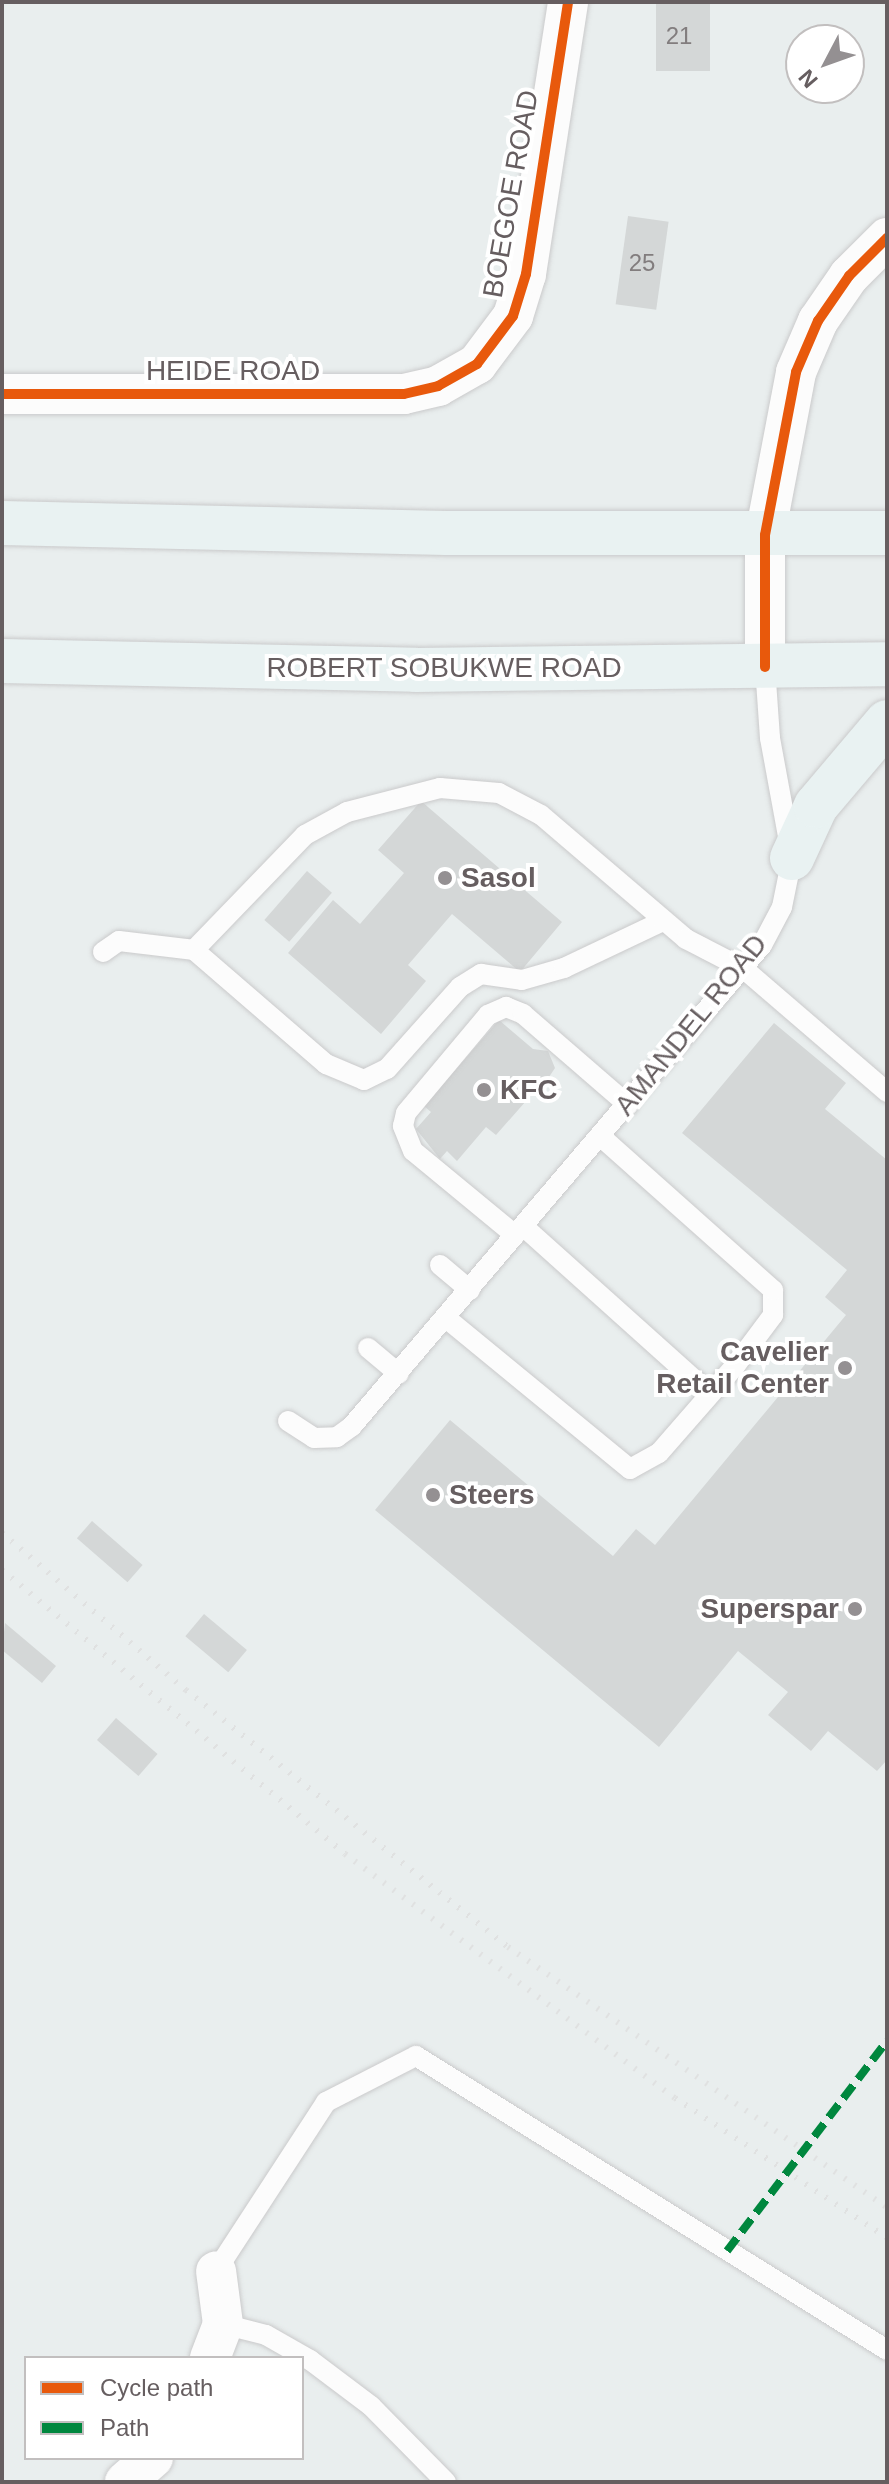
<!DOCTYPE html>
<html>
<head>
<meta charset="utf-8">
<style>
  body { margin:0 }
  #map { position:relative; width:889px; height:2484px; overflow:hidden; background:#e9eeee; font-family:Arial,sans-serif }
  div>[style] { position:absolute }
  .building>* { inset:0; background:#d4d7d7; transform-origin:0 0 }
  .roads { filter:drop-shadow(0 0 2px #cacacb) drop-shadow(0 0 2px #cacacb) }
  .lane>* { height:20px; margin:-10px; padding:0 10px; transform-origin:10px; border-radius:10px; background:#fcfcfc }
  .street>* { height:40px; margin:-20px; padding:0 20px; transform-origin:20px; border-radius:20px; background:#fcfcfc }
  .primary>* { height:44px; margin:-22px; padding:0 22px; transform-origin:22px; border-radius:22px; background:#e9f2f2 }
  .rail>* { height:6px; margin-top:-3px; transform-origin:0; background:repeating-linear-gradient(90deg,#e0e1e1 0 2px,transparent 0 12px) }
  .quiet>* { height:8px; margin-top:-4px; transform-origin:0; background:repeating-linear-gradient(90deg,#00873e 0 16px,transparent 0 24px) }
  .cycleway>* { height:10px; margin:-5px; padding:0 5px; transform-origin:5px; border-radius:5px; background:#e8590c }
  .dots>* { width:22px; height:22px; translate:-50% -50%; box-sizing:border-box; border:4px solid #fff; border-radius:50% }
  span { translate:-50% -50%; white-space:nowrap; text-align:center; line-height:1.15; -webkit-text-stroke:8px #fff; paint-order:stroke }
  .number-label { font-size:24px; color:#827d7e }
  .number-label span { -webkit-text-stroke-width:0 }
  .street-label { font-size:28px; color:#665e60 }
  .poi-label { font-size:28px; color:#665e60; font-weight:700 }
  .left { translate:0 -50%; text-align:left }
  .right { translate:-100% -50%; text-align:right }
  .frame { position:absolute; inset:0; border:4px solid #665e60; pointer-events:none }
  .legend { position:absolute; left:24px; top:2356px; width:280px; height:104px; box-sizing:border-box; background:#fff; border:2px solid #c2bfbf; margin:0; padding:10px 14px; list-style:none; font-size:24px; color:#665e60 }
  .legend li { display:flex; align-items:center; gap:16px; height:40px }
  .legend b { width:40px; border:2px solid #c2bfbf }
  .north { position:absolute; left:785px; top:24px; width:80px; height:80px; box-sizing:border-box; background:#fff; border:2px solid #c2bfbf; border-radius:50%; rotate:229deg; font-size:22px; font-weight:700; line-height:32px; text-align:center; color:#665e60 }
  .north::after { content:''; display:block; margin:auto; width:28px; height:36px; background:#949092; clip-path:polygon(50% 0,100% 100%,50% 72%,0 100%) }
</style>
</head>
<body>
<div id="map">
  <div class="building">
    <i style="left:656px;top:2px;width:54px;height:69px"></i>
    <i style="left:628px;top:216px;width:41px;height:89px;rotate:8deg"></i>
    <i style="clip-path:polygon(421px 801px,562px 922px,520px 972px,452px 914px,408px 965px,426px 981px,381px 1034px,288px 953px,333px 900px,360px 924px,404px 873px,378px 850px)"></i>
    <i style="left:307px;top:871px;width:33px;height:65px;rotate:41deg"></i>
    <i style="clip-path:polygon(499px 1020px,533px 1049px,548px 1051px,555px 1068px,547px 1080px,526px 1086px,533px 1093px,496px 1135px,486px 1127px,457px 1161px,447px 1151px,440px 1159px,416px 1129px,431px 1112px,424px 1106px)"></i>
    <i style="clip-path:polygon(774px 1023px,846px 1083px,825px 1109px,887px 1160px,887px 1760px,877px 1771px,828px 1731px,811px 1751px,768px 1715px,788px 1692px,738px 1651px,659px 1747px,375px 1510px,450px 1420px,613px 1556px,636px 1529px,655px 1545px,846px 1315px,825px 1297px,847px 1270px,682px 1133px)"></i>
    <i style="left:92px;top:1521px;width:67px;height:23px;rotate:41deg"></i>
    <i style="left:204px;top:1614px;width:56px;height:29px;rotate:40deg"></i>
    <i style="clip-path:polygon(5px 1623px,56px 1666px,42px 1683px,2px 1650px)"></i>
    <i style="left:116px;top:1718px;width:55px;height:29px;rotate:41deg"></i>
  </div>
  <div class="roads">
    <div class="lane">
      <i style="left:194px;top:950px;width:174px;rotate:40.8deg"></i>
      <i style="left:326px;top:1064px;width:41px;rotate:22.8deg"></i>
      <i style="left:364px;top:1080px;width:25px;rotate:-26deg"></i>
      <i style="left:387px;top:1069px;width:110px;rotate:-48.3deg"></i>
      <i style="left:460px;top:987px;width:25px;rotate:-32deg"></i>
      <i style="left:481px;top:974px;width:41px;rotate:8.3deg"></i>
      <i style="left:522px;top:980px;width:44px;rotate:-15.9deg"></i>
      <i style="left:564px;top:968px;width:110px;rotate:-25.4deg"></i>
      <i style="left:103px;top:952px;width:19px;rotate:-35deg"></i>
      <i style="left:119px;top:941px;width:76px;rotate:6.8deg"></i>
      <i style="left:194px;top:950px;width:160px;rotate:-46deg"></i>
      <i style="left:305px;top:835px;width:48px;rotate:-28.7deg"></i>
      <i style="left:347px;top:812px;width:96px;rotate:-14.5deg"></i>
      <i style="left:440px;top:788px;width:59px;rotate:4.8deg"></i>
      <i style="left:499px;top:793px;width:47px;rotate:27.6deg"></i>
      <i style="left:541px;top:815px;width:191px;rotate:40.5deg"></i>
      <i style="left:686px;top:939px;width:65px;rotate:27.3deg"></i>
      <i style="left:744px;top:969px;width:189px;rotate:40.7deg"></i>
      <i style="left:523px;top:1226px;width:251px;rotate:41.9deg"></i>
      <i style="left:515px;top:1235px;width:132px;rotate:-140.5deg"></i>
      <i style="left:413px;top:1151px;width:27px;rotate:-112deg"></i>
      <i style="left:403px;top:1126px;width:13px;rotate:-77deg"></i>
      <i style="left:406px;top:1113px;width:128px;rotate:-50.1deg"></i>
      <i style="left:488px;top:1015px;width:20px;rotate:-24deg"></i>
      <i style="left:506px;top:1007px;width:18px;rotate:22deg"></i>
      <i style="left:523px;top:1014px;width:139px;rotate:40.9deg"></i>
      <i style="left:440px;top:1265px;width:39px;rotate:40deg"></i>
      <i style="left:446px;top:1318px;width:238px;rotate:39.4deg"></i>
      <i style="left:630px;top:1469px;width:33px;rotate:-29deg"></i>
      <i style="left:659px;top:1453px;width:116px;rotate:-48.9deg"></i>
      <i style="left:735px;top:1366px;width:64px;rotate:-53.3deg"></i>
      <i style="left:773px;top:1315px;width:25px;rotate:-90deg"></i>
      <i style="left:773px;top:1290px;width:232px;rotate:-138.3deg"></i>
      <i style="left:368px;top:1348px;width:40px;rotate:40deg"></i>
      <i style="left:288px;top:1421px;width:31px;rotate:33deg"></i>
      <i style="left:314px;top:1438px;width:23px;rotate:-2deg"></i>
      <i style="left:337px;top:1437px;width:19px;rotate:-36deg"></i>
      <i style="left:352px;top:1426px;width:632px;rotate:-49.56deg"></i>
      <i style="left:762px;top:945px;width:43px;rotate:-62.2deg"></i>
      <i style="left:782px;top:907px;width:50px;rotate:-78.5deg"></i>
      <i style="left:792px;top:858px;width:122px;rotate:-100.4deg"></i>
      <i style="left:770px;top:738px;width:71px;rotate:-94deg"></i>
      <i style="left:216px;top:2271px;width:202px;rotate:-56.9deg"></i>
      <i style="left:326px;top:2102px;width:101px;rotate:-27.1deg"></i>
      <i style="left:416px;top:2056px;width:555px;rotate:31.97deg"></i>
      <i style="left:223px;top:2324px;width:44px;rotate:14.3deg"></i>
      <i style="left:266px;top:2335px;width:51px;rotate:29.6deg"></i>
      <i style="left:310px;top:2360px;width:76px;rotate:37deg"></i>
      <i style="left:371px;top:2406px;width:107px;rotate:45.4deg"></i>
    </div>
    <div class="street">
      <i style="left:2px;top:394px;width:402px"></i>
      <i style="left:404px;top:394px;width:35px;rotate:-13deg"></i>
      <i style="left:438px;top:386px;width:45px;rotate:-29.4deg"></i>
      <i style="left:477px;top:364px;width:60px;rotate:-53.1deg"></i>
      <i style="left:513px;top:316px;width:44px;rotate:-72.8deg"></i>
      <i style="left:526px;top:274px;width:275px;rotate:-81.2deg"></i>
      <i style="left:765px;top:667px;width:132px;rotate:-90deg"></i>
      <i style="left:765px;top:535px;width:166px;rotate:-79.2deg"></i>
      <i style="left:796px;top:372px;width:56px;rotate:-66.7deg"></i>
      <i style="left:818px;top:321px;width:55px;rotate:-55.4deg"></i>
      <i style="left:849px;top:276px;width:54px;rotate:-45deg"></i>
      <i style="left:210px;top:2358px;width:36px;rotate:-69deg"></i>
      <i style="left:223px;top:2324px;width:53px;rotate:-97.5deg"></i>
      <i style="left:125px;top:2482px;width:37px;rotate:-41deg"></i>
    </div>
    <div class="primary">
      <i style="left:2px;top:523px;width:444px;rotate:1.3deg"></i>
      <i style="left:446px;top:533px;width:441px"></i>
      <i style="left:2px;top:661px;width:414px;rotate:1.2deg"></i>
      <i style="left:416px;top:670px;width:471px;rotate:-0.7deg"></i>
      <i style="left:792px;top:858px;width:57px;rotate:-65.2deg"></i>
      <i style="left:816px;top:806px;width:110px;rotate:-49.8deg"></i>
    </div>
  </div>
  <div class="rail">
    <i style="left:2px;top:1533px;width:242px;rotate:40.5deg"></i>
    <i style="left:186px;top:1690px;width:412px;rotate:38.6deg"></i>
    <i style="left:508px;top:1947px;width:460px;rotate:34.5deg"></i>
    <i style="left:2px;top:1570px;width:445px;rotate:39.6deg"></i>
    <i style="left:345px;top:1854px;width:410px;rotate:36.5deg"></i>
    <i style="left:675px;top:2098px;width:254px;rotate:33.4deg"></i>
  </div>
  <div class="quiet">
    <i style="left:727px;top:2251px;width:264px;rotate:-52.7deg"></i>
  </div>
  <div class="cycleway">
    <i style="left:2px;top:394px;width:402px"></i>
    <i style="left:404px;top:394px;width:35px;rotate:-13deg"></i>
    <i style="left:438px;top:386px;width:45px;rotate:-29.4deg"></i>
    <i style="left:477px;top:364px;width:60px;rotate:-53.1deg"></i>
    <i style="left:513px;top:316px;width:44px;rotate:-72.8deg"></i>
    <i style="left:526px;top:274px;width:275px;rotate:-81.2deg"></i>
    <i style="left:765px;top:667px;width:132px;rotate:-90deg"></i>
    <i style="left:765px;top:535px;width:166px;rotate:-79.2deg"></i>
    <i style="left:796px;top:372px;width:56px;rotate:-66.7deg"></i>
    <i style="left:818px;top:321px;width:55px;rotate:-55.4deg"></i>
    <i style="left:849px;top:276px;width:54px;rotate:-45deg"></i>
  </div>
  <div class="dots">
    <i style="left:445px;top:878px;background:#949092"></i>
    <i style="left:484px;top:1090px;background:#949092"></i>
    <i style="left:845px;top:1368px;background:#949092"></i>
    <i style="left:433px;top:1495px;background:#949092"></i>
    <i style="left:855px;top:1609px;background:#949092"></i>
  </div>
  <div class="number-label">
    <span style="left:679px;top:36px">21</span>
    <span style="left:642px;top:263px">25</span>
  </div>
  <div class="street-label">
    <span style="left:511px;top:194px;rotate:-80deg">BOEGOE ROAD</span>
    <span style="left:233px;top:371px">HEIDE ROAD</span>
    <span style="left:444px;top:668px">ROBERT SOBUKWE ROAD</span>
    <span style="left:691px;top:1025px;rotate:-51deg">AMANDEL ROAD</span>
  </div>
  <div class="poi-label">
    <span class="left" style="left:461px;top:878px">Sasol</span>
    <span class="left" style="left:500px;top:1090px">KFC</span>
    <span class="right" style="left:829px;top:1368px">Cavelier<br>Retail Center</span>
    <span class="left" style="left:449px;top:1495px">Steers</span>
    <span class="right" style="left:839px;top:1609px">Superspar</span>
  </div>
  <div class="frame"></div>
  <ul class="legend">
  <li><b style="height:10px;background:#e8590c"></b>Cycle path</li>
  <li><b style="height:10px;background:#00873e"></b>Path</li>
  </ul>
  <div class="north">N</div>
</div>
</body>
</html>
